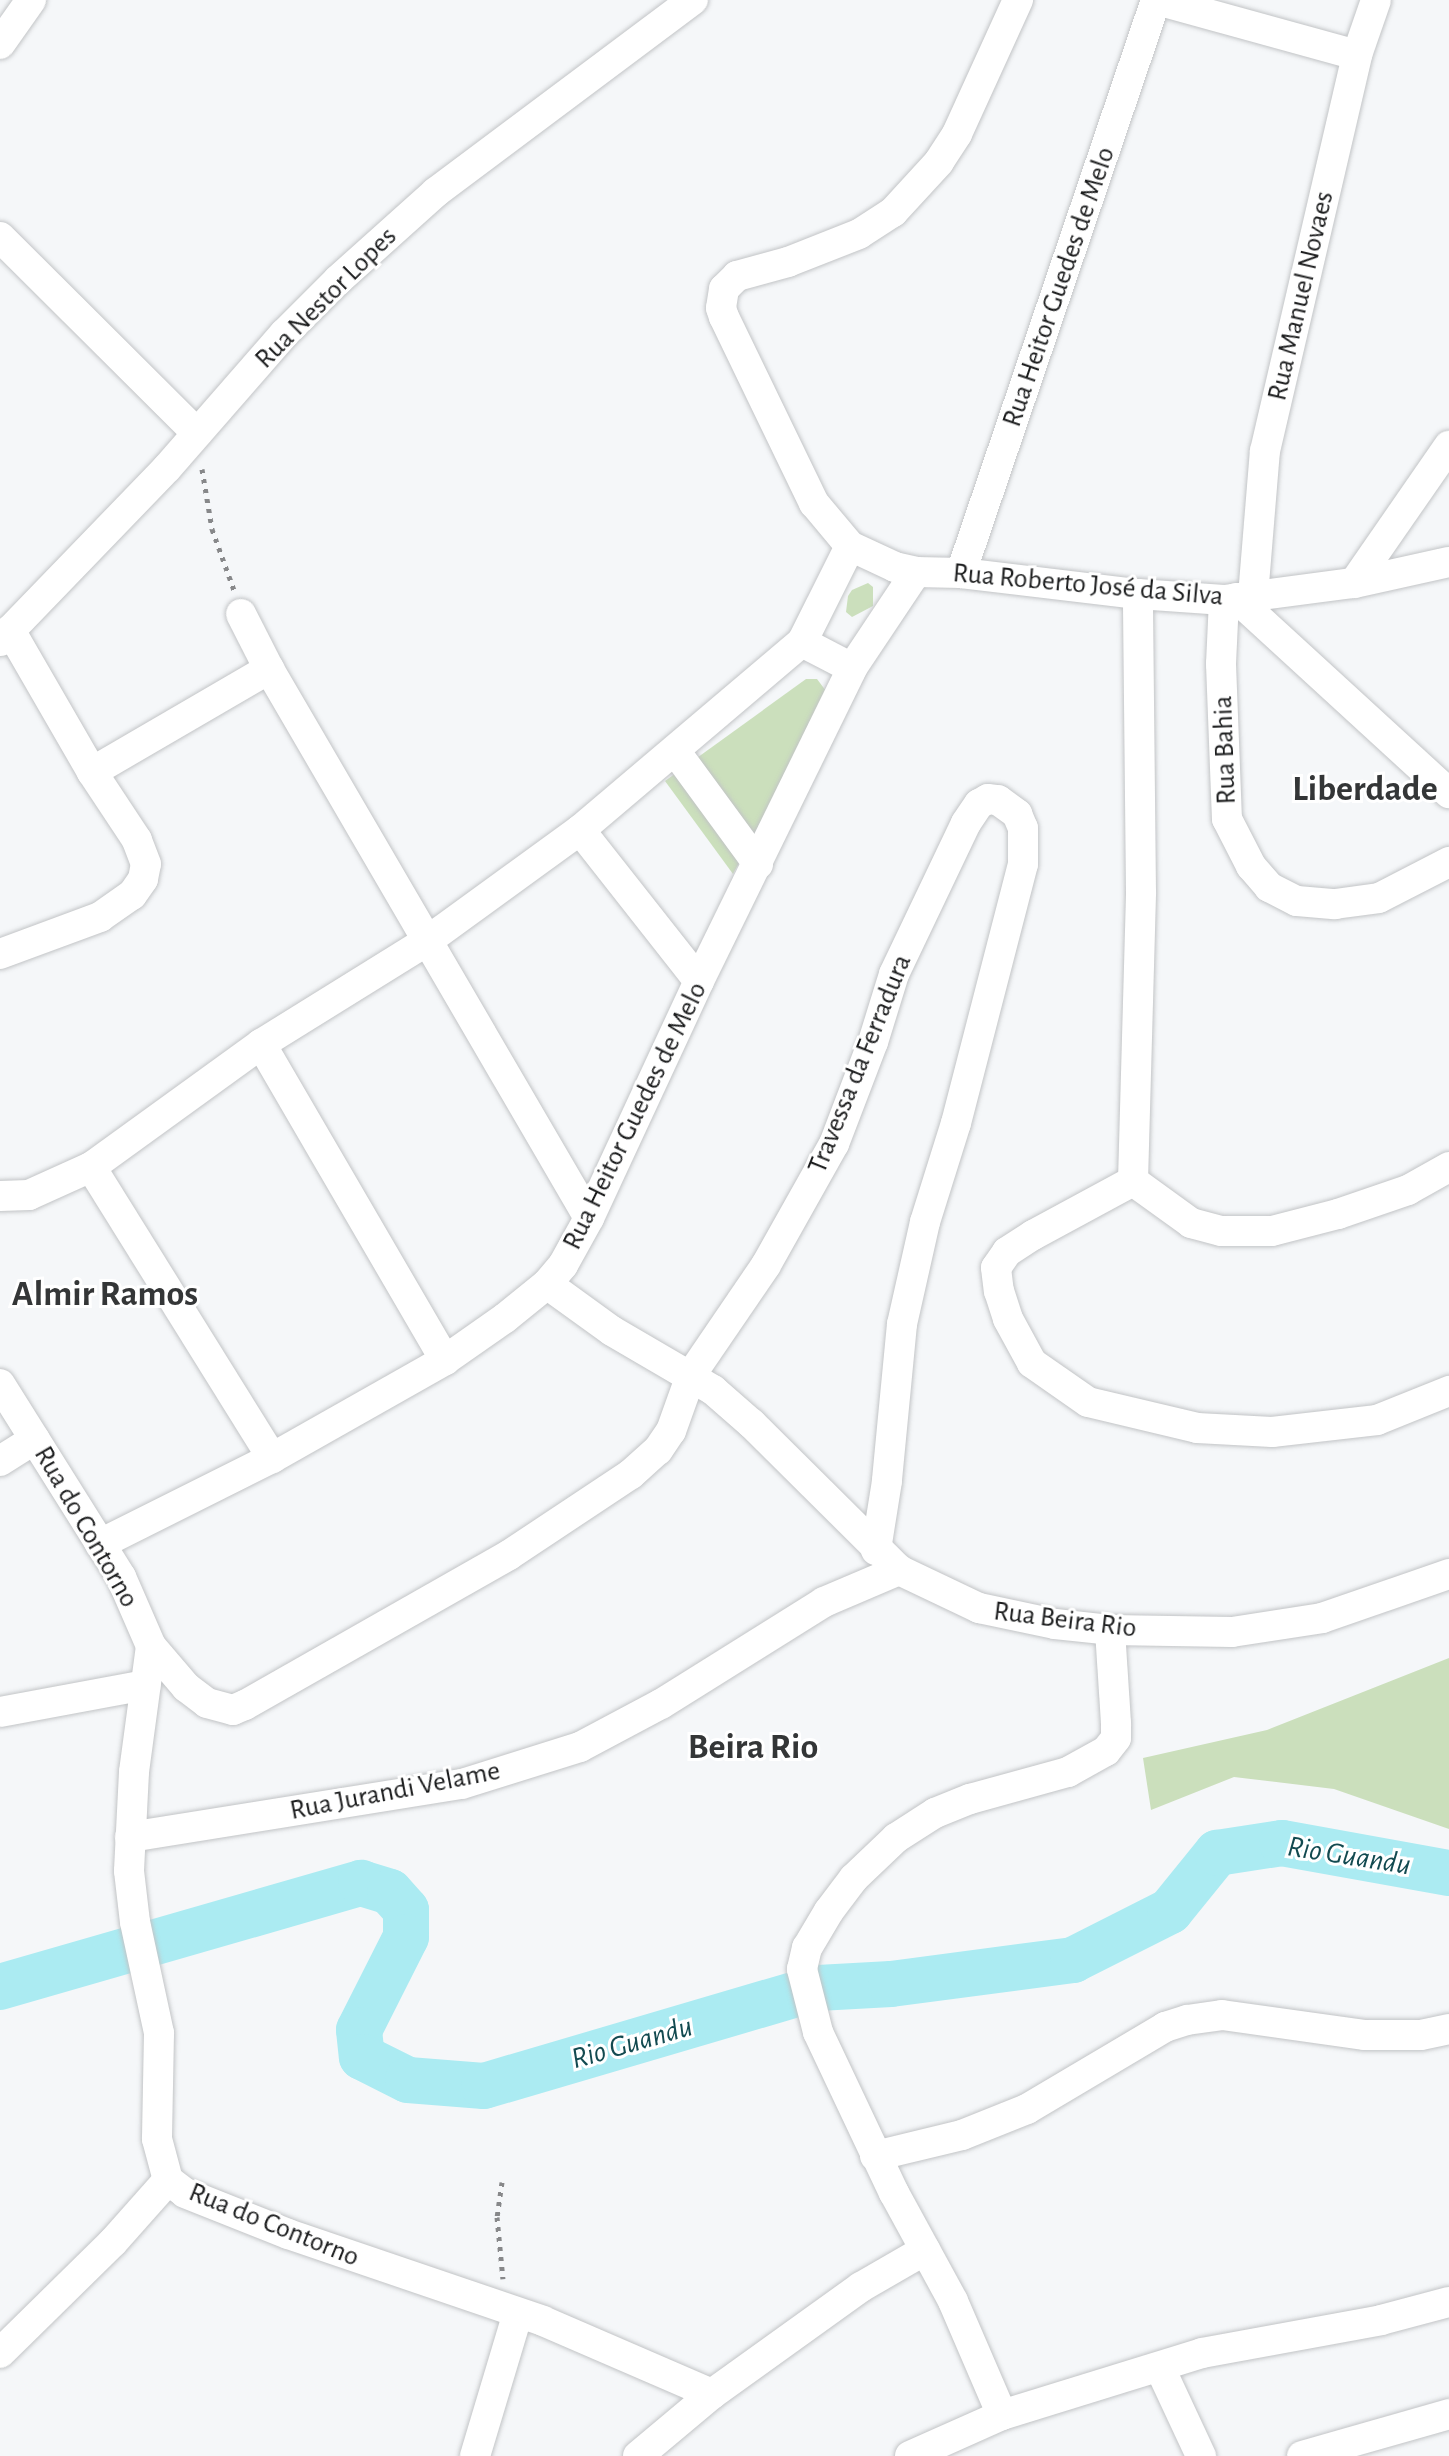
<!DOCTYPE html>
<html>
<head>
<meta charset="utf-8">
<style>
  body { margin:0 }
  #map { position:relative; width:1449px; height:2456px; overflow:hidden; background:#f5f7f9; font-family:"Alegreya Sans",sans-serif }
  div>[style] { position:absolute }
  .green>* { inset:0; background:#cbdfbc }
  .river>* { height:46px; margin:-23px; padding:0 23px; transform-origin:23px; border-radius:23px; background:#abebf2 }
  .path>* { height:5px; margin-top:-2.5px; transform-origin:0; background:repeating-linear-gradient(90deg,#87888a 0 4px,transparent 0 10px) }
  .roads { filter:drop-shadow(0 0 2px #c2c4c6) drop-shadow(0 0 2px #c2c4c6) }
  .street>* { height:30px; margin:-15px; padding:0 15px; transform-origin:15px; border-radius:15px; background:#fff }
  span { translate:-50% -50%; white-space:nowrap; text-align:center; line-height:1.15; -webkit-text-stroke:6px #fff; paint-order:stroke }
  .street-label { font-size:28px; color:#1b1c1d }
  .water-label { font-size:30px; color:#124a50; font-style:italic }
  .district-label { font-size:36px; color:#343637; font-weight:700 }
</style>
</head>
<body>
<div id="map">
  <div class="green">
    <i style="clip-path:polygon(868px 583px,873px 587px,873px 606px,852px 617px,846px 612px,848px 596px,852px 590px)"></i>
    <i style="clip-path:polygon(806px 679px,817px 679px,826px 691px,821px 707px,733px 874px,665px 781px)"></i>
    <i style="clip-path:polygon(1449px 1658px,1449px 1829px,1334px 1789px,1234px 1777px,1151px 1810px,1143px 1758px,1267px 1730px)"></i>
  </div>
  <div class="river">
    <i style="left:0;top:1987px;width:376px;rotate:-16.1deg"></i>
    <i style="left:361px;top:1883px;width:30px;rotate:17deg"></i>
    <i style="left:390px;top:1892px;width:24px;rotate:48deg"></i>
    <i style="left:406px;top:1910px;width:27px;rotate:90deg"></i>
    <i style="left:406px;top:1937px;width:104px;rotate:116.8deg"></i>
    <i style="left:359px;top:2030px;width:27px;rotate:84deg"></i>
    <i style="left:362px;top:2057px;width:51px;rotate:26.6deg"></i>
    <i style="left:408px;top:2080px;width:76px;rotate:4.5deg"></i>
    <i style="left:484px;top:2086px;width:348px;rotate:-16.4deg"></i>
    <i style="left:818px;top:1988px;width:73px;rotate:-3.1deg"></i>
    <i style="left:891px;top:1984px;width:184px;rotate:-7.5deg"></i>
    <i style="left:1073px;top:1960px;width:109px;rotate:-26.8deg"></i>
    <i style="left:1170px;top:1911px;width:75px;rotate:-51deg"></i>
    <i style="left:1217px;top:1853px;width:66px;rotate:-8.7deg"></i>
    <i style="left:1282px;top:1843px;width:170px;rotate:10.2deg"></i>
  </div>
  <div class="path">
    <i style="left:202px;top:469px;width:61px;rotate:80.5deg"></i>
    <i style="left:212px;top:529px;width:65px;rotate:70.2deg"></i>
    <i style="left:502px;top:2182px;width:35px;rotate:98deg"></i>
    <i style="left:497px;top:2217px;width:62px;rotate:84.5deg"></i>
  </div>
  <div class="roads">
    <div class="street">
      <i style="left:1018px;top:0;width:147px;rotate:114.5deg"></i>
      <i style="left:957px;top:134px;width:33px;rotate:123deg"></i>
      <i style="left:939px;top:162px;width:68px;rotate:132.6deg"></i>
      <i style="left:893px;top:212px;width:40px;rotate:147.1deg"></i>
      <i style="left:859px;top:234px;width:76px;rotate:158.5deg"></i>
      <i style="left:788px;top:262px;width:53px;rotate:164.6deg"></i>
      <i style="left:737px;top:276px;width:18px;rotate:135deg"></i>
      <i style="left:724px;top:289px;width:19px;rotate:99deg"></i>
      <i style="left:721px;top:308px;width:9px;rotate:72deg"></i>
      <i style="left:724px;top:317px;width:207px;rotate:64.2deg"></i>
      <i style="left:814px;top:503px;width:56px;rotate:50.1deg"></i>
      <i style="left:850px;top:546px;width:50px;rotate:25deg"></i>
      <i style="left:895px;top:567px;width:22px;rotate:13deg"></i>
      <i style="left:916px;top:572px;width:45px;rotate:1.3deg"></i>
      <i style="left:961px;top:573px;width:178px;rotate:6.8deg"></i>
      <i style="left:1138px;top:594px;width:86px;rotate:4deg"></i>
      <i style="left:1224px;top:600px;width:131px;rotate:-7.5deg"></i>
      <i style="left:1354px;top:583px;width:97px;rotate:-12.5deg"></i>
      <i style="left:1157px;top:0;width:207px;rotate:15.4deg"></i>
      <i style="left:0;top:44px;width:54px;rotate:-54.8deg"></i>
      <i style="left:0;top:237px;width:278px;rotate:44.9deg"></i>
      <i style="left:961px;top:573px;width:605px;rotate:-71.21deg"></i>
      <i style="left:1354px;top:583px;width:167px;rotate:-55.3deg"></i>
      <i style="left:1253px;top:596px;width:145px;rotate:-85.3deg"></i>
      <i style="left:1265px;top:451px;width:407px;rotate:-76.9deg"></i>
      <i style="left:1357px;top:55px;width:58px;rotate:-70.9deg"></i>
      <i style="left:1236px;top:598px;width:289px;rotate:42.5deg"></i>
      <i style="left:1224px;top:600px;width:64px;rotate:92.7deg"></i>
      <i style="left:1221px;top:664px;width:155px;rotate:87.8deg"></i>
      <i style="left:1227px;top:819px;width:53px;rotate:62.9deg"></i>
      <i style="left:1251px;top:866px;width:28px;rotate:49deg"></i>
      <i style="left:1269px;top:887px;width:31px;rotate:27deg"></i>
      <i style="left:1297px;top:901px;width:38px;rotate:5deg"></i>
      <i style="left:1335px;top:904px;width:44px;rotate:-7.8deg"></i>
      <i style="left:1379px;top:898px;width:79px;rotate:-27.2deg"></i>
      <i style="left:241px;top:614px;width:62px;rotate:63deg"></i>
      <i style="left:269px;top:669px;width:635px;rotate:59.76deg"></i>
      <i style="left:0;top:641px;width:240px;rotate:-46deg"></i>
      <i style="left:167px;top:468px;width:178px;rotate:-48.9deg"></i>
      <i style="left:284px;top:334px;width:76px;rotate:-45deg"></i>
      <i style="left:338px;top:280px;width:132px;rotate:-41.9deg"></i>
      <i style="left:436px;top:192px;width:321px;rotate:-36.8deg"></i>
      <i style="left:802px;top:642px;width:56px;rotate:27.5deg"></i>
      <i style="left:676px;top:752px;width:139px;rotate:53.8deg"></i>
      <i style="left:92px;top:772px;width:205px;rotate:-30.2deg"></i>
      <i style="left:580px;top:830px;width:192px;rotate:51.8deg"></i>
      <i style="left:0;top:954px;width:107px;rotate:-20.3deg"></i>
      <i style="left:100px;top:917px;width:39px;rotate:-35deg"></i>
      <i style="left:132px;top:895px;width:19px;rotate:-55deg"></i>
      <i style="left:143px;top:879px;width:15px;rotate:-79deg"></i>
      <i style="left:146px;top:864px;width:26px;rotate:-111deg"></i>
      <i style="left:137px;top:840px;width:82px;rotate:-123.5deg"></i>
      <i style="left:92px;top:772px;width:164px;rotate:-120deg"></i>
      <i style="left:261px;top:1044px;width:366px;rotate:59.8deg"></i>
      <i style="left:91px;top:1167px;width:343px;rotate:58.1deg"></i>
      <i style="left:1133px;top:1181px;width:114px;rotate:151.6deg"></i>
      <i style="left:1033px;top:1235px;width:31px;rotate:147deg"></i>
      <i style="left:1007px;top:1252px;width:19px;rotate:125deg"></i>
      <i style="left:996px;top:1268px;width:23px;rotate:83deg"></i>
      <i style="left:999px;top:1291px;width:29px;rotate:72deg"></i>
      <i style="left:1008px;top:1319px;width:50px;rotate:61.4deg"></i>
      <i style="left:1032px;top:1363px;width:68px;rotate:34.9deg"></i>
      <i style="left:1088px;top:1402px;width:112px;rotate:13.4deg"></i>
      <i style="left:1197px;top:1428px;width:75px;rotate:3.1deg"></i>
      <i style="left:1272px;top:1432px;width:106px;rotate:-6.5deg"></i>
      <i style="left:1377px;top:1420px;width:78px;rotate:-21.9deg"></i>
      <i style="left:1133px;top:1181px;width:289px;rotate:-88.4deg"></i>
      <i style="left:1141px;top:892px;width:298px;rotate:-90.6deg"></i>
      <i style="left:1133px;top:1181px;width:72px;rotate:35.9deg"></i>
      <i style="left:1191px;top:1223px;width:31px;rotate:15deg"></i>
      <i style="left:1221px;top:1231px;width:51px"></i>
      <i style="left:1272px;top:1231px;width:68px;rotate:-14.4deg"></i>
      <i style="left:1338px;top:1214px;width:74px;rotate:-18.9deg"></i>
      <i style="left:1408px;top:1190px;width:47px;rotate:-29.3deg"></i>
      <i style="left:0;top:1196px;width:29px;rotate:-2deg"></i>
      <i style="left:29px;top:1195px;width:68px;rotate:-24.3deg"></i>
      <i style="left:91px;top:1167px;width:210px;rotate:-35.9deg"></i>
      <i style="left:261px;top:1044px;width:195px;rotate:-31.8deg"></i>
      <i style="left:427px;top:941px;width:189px;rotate:-36deg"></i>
      <i style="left:580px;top:830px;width:291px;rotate:-40.3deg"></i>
      <i style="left:802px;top:642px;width:107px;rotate:-63.4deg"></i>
      <i style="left:547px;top:1284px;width:80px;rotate:35.9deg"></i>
      <i style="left:612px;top:1331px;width:117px;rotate:30.3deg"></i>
      <i style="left:713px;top:1390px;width:52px;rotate:41.1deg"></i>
      <i style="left:752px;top:1424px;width:207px;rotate:44.8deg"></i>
      <i style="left:899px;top:1570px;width:89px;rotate:25.4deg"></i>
      <i style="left:979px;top:1608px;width:78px;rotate:11.9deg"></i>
      <i style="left:1055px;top:1624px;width:55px;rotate:6.2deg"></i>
      <i style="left:1110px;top:1630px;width:122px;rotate:0.9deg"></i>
      <i style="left:1232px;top:1632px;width:91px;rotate:-8.8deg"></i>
      <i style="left:1322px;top:1618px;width:134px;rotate:-19.1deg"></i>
      <i style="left:0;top:1384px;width:228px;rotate:57.9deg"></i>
      <i style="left:121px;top:1577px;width:75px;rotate:66.5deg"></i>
      <i style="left:151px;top:1646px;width:127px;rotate:97.7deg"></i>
      <i style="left:134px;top:1772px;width:99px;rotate:92.9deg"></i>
      <i style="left:129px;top:1871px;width:51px;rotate:83.3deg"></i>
      <i style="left:135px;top:1922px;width:114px;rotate:77.8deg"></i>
      <i style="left:159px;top:2033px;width:106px;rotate:91.1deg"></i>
      <i style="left:157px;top:2139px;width:42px;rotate:75deg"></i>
      <i style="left:168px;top:2180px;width:21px;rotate:37deg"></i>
      <i style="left:185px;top:2193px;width:111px;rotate:21.7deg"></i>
      <i style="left:288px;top:2234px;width:269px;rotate:18.8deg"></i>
      <i style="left:543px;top:2321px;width:184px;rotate:23.4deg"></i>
      <i style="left:0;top:1461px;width:41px;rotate:-32.2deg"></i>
      <i style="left:100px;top:1544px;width:192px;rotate:-26.6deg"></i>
      <i style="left:272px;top:1458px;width:199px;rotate:-29.5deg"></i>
      <i style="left:445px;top:1360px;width:73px;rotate:-35deg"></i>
      <i style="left:505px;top:1318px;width:54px;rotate:-39deg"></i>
      <i style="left:547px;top:1284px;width:25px;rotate:-50deg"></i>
      <i style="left:563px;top:1265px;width:54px;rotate:-61deg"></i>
      <i style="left:589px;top:1218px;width:261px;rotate:-65.1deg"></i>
      <i style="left:699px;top:981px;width:348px;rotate:-63.9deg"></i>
      <i style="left:852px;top:668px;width:115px;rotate:-56.3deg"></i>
      <i style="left:151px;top:1646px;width:54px;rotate:49.5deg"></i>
      <i style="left:186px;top:1687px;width:26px;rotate:37deg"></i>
      <i style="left:207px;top:1703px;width:27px;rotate:15deg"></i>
      <i style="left:233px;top:1710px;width:13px;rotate:-23deg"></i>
      <i style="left:245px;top:1705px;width:304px;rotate:-29.6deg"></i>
      <i style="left:509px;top:1555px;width:146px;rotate:-33.6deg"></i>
      <i style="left:631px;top:1474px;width:36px;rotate:-42deg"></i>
      <i style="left:658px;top:1450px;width:23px;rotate:-56deg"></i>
      <i style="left:671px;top:1431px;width:59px;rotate:-70.3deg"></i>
      <i style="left:691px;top:1375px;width:133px;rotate:-55.7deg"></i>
      <i style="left:766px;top:1265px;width:139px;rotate:-60.7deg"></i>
      <i style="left:834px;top:1144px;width:109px;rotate:-69.1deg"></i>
      <i style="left:873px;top:1042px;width:71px;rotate:-72.8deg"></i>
      <i style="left:894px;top:974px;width:167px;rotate:-64.5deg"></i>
      <i style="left:966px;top:823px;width:23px;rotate:-56deg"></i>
      <i style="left:979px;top:804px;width:10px;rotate:-29deg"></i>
      <i style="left:988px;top:799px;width:10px;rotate:6deg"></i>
      <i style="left:998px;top:800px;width:24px;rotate:36deg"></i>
      <i style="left:1017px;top:814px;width:15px;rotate:67deg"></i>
      <i style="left:1023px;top:828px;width:36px;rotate:90deg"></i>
      <i style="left:1023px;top:864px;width:268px;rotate:104.5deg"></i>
      <i style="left:956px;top:1123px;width:104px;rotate:107.4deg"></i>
      <i style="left:925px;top:1222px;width:105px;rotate:102.7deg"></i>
      <i style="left:902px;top:1324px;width:158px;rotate:95.5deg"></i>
      <i style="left:887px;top:1481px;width:70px;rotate:99.1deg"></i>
      <i style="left:0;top:1712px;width:148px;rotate:-10.5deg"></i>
      <i style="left:130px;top:1837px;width:336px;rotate:-9.1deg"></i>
      <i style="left:462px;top:1784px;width:124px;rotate:-17.4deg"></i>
      <i style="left:580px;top:1747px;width:92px;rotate:-28deg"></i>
      <i style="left:661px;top:1704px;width:192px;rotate:-32deg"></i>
      <i style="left:824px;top:1602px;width:82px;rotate:-23.1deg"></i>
      <i style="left:875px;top:2156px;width:89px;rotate:-13.6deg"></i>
      <i style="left:962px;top:2135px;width:70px;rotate:-21.8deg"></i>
      <i style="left:1027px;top:2109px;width:161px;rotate:-30.7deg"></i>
      <i style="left:1165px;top:2027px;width:23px;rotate:-18deg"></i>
      <i style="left:1187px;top:2020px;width:35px;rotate:-8deg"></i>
      <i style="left:1222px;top:2015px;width:143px;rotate:8deg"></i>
      <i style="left:1364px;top:2035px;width:57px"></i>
      <i style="left:1421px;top:2035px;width:29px;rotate:-12deg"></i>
      <i style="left:0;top:2353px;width:158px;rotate:-44.5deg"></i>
      <i style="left:113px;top:2242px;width:83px;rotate:-48.4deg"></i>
      <i style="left:1160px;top:2368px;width:97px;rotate:65deg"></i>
      <i style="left:1002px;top:2415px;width:124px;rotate:-113.3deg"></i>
      <i style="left:953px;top:2301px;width:123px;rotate:-118.6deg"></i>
      <i style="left:894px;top:2193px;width:178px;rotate:-115.3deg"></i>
      <i style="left:818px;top:2032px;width:65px;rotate:-104.3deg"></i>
      <i style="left:802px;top:1969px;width:22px;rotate:-77deg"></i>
      <i style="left:807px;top:1948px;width:43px;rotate:-59.3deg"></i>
      <i style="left:829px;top:1911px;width:41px;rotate:-52.9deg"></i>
      <i style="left:854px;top:1878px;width:58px;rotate:-43.6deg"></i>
      <i style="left:896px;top:1838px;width:46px;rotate:-32.7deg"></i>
      <i style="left:935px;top:1813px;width:38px;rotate:-22deg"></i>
      <i style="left:970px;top:1799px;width:102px;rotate:-15.4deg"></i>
      <i style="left:1068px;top:1772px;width:43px;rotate:-28.9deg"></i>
      <i style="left:1106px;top:1751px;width:16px;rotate:-52deg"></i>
      <i style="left:1116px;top:1738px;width:15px;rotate:-90deg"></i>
      <i style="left:1116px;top:1723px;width:93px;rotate:-93.7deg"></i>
      <i style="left:475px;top:2456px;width:149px;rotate:-73.3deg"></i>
      <i style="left:638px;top:2456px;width:97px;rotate:-40deg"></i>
      <i style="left:712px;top:2394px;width:183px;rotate:-35.7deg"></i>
      <i style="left:861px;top:2287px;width:74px;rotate:-30deg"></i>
      <i style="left:910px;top:2456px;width:101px;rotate:-24deg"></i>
      <i style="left:1002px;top:2415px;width:209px;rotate:-17.2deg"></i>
      <i style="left:1202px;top:2353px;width:182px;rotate:-10.4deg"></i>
      <i style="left:1381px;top:2320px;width:70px;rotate:-14.8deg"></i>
      <i style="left:1302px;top:2456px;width:153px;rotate:-15.9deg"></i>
    </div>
  </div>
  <div class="street-label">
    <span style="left:1059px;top:287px;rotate:-71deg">Rua Heitor Guedes de Melo</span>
    <span style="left:1301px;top:296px;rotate:-77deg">Rua Manuel Novaes</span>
    <span style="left:326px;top:298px;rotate:-45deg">Rua Nestor Lopes</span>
    <span style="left:1088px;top:585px;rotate:5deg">Rua Roberto José da Silva</span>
    <span style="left:1225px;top:750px;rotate:-92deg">Rua Bahia</span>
    <span style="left:860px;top:1064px;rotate:-68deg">Travessa da Ferradura</span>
    <span style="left:635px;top:1116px;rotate:-64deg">Rua Heitor Guedes de Melo</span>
    <span style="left:86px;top:1527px;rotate:60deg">Rua do Contorno</span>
    <span style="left:1065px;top:1620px;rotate:7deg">Rua Beira Rio</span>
    <span style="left:395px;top:1791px;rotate:-11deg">Rua Jurandi Velame</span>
    <span style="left:274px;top:2225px;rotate:22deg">Rua do Contorno</span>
  </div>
  <div class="water-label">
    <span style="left:1349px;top:1856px;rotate:9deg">Rio Guandu</span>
    <span style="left:632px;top:2043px;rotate:-16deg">Rio Guandu</span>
  </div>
  <div class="district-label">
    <span style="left:1365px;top:790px">Liberdade</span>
    <span style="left:105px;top:1295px">Almir Ramos</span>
    <span style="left:753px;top:1748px">Beira Rio</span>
  </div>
</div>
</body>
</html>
